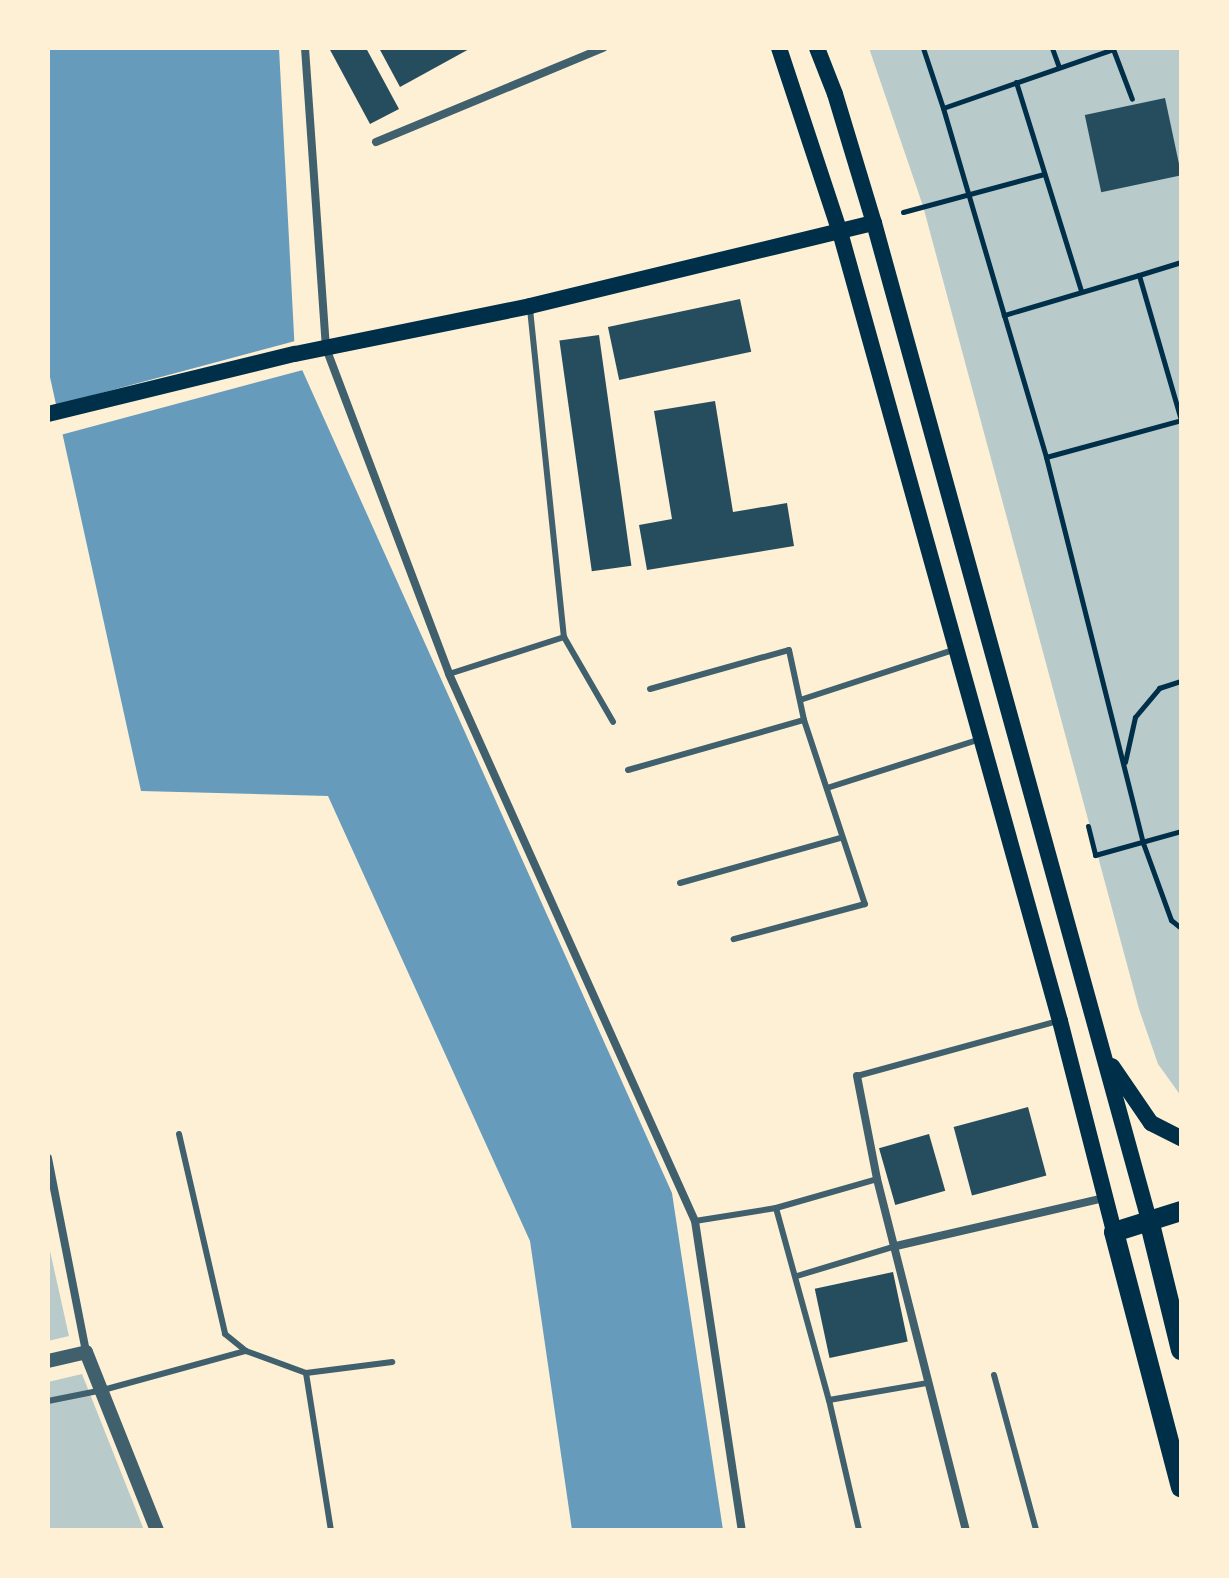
<!DOCTYPE html>
<html>
<head>
<meta charset="utf-8">
<style>
  body { margin:0 }
  #map { position:relative; width:1229px; height:1578px; overflow:hidden; background:#fdf0d5; font-family:"Fira Sans Condensed",sans-serif }
  div>[style] { position:absolute }
  .green>* { inset:0; background:#b9caca }
  .water>* { inset:0; background:#669bbc }
  .pier>* { inset:0; background:#fdf0d5; transform-origin:0 0 }
  .building>* { inset:0; background:#264d5e; transform-origin:0 0 }
  .path>* { height:5px; margin:-2.5px; padding:0 2.5px; transform-origin:2.5px; border-radius:2.5px; background:#003049 }
  .service>* { height:6px; margin:-3px; padding:0 3px; transform-origin:3px; border-radius:3px; background:#3f606c }
  .minor>* { height:8px; margin:-4px; padding:0 4px; transform-origin:4px; border-radius:4px; background:#3f606c }
  .tertiary>* { height:14px; margin:-7px; padding:0 7px; transform-origin:7px; border-radius:7px; background:#3f606c }
  .secondary>* { height:16px; margin:-8px; padding:0 8px; transform-origin:8px; border-radius:8px; background:#003049 }
  .primary>* { height:20px; margin:-10px; padding:0 10px; transform-origin:10px; border-radius:10px; background:#003049 }
  span { translate:-50% -50%; white-space:nowrap; text-align:center; line-height:1.15; -webkit-text-stroke:8px #fdf0d5; paint-order:stroke }
  .frame { position:absolute; inset:0; border:50px solid #fdf0d5; pointer-events:none }
</style>
</head>
<body>
<div id="map">
  <div class="green">
    <i style="clip-path:polygon(869px 48px,1181px 48px,1181px 1096px,1158px 1064px,1139px 1009px,923px 206px)"></i>
    <i style="clip-path:polygon(48px 1242px,69px 1336px,48px 1341px)"></i>
    <i style="clip-path:polygon(82px 1374px,144px 1530px,48px 1530px,48px 1382px)"></i>
  </div>
  <div class="water">
    <i style="clip-path:polygon(48px 48px,279px 48px,295px 354px,672px 1193px,723px 1530px,572px 1530px,530px 1241px,328px 796px,141px 791px,48px 368px)"></i>
  </div>
  <div class="pier">
    <i style="left:299px;top:340px;width:30px;height:255px;rotate:75deg"></i>
  </div>
  <div class="building">
    <i style="clip-path:polygon(329px 48px,366px 48px,399px 109px,370px 124px)"></i>
    <i style="clip-path:polygon(379px 48px,471px 48px,400px 87px)"></i>
    <i style="left:1165px;top:98px;width:79px;height:82px;rotate:78deg"></i>
    <i style="left:740px;top:299px;width:54px;height:135px;rotate:78deg"></i>
    <i style="left:599px;top:335px;width:233px;height:40px;rotate:82deg"></i>
    <i style="clip-path:polygon(715px 401px,733px 512px,787px 503px,794px 546px,647px 570px,639px 525px,672px 519px,654px 411px)"></i>
    <i style="left:1028px;top:1107px;width:71px;height:77px;rotate:75deg"></i>
    <i style="left:929px;top:1134px;width:59px;height:52px;rotate:74deg"></i>
    <i style="left:893px;top:1272px;width:71px;height:80px;rotate:78deg"></i>
  </div>
  <div class="path">
    <i style="left:923px;top:48px;width:63px;rotate:71.6deg"></i>
    <i style="left:943px;top:108px;width:180px;rotate:-19.1deg"></i>
    <i style="left:1052px;top:48px;width:20px;rotate:70deg"></i>
    <i style="left:1113px;top:49px;width:53px;rotate:69.2deg"></i>
    <i style="left:1016px;top:82px;width:219px;rotate:72.7deg"></i>
    <i style="left:943px;top:108px;width:216px;rotate:73.6deg"></i>
    <i style="left:1004px;top:315px;width:148px;rotate:73.5deg"></i>
    <i style="left:1046px;top:457px;width:140px;rotate:-15.3deg"></i>
    <i style="left:1181px;top:420px;width:151px;rotate:-106.2deg"></i>
    <i style="left:1139px;top:275px;width:141px;rotate:163.5deg"></i>
    <i style="left:903px;top:212px;width:146px;rotate:-15.1deg"></i>
    <i style="left:1139px;top:275px;width:44px;rotate:-17.2deg"></i>
    <i style="left:1046px;top:457px;width:398px;rotate:75.9deg"></i>
    <i style="left:1143px;top:843px;width:82px;rotate:70deg"></i>
    <i style="left:1171px;top:920px;width:13px;rotate:39deg"></i>
    <i style="left:1125px;top:762px;width:46px;rotate:-77.5deg"></i>
    <i style="left:1135px;top:717px;width:38px;rotate:-50deg"></i>
    <i style="left:1159px;top:688px;width:23px;rotate:-18deg"></i>
    <i style="left:1088px;top:826px;width:30px;rotate:76deg"></i>
    <i style="left:1095px;top:855px;width:89px;rotate:-15.6deg"></i>
  </div>
  <div class="service">
    <i style="left:530px;top:309px;width:330px;rotate:84.1deg"></i>
    <i style="left:564px;top:637px;width:98px;rotate:60deg"></i>
    <i style="left:449px;top:674px;width:121px;rotate:-17.8deg"></i>
    <i style="left:650px;top:689px;width:144px;rotate:-15.7deg"></i>
    <i style="left:789px;top:650px;width:72px;rotate:77.9deg"></i>
    <i style="left:804px;top:720px;width:194px;rotate:71.7deg"></i>
    <i style="left:865px;top:904px;width:136px;rotate:165deg"></i>
    <i style="left:800px;top:700px;width:164px;rotate:-18.1deg"></i>
    <i style="left:628px;top:770px;width:183px;rotate:-15.9deg"></i>
    <i style="left:827px;top:788px;width:162px;rotate:-17.7deg"></i>
    <i style="left:680px;top:883px;width:166px;rotate:-15.7deg"></i>
    <i style="left:857px;top:1076px;width:208px;rotate:-15.3deg"></i>
    <i style="left:179px;top:1134px;width:205px;rotate:77deg"></i>
    <i style="left:225px;top:1334px;width:27px;rotate:39deg"></i>
    <i style="left:246px;top:1351px;width:64px;rotate:20.1deg"></i>
    <i style="left:306px;top:1373px;width:87px;rotate:-7.3deg"></i>
    <i style="left:776px;top:1208px;width:199px;rotate:74.6deg"></i>
    <i style="left:829px;top:1400px;width:133px;rotate:77deg"></i>
    <i style="left:695px;top:1221px;width:82px;rotate:-9.1deg"></i>
    <i style="left:776px;top:1208px;width:105px;rotate:-16deg"></i>
    <i style="left:797px;top:1276px;width:103px;rotate:-16.9deg"></i>
    <i style="left:306px;top:1373px;width:159px;rotate:81deg"></i>
    <i style="left:994px;top:1375px;width:161px;rotate:74.8deg"></i>
    <i style="left:829px;top:1400px;width:99px;rotate:-9.8deg"></i>
    <i style="left:48px;top:1401px;width:56px;rotate:-11.3deg"></i>
    <i style="left:103px;top:1390px;width:148px;rotate:-15.3deg"></i>
  </div>
  <div class="minor">
    <i style="left:305px;top:48px;width:301px;rotate:86deg"></i>
    <i style="left:326px;top:348px;width:348px;rotate:69.3deg"></i>
    <i style="left:449px;top:674px;width:600px;rotate:65.79deg"></i>
    <i style="left:695px;top:1221px;width:313px;rotate:81.4deg"></i>
    <i style="left:376px;top:142px;width:246px;rotate:-22.5deg"></i>
    <i style="left:857px;top:1076px;width:105px;rotate:79deg"></i>
    <i style="left:877px;top:1179px;width:362px;rotate:75.8deg"></i>
    <i style="left:48px;top:1158px;width:198px;rotate:78.9deg"></i>
    <i style="left:896px;top:1246px;width:213px;rotate:-13deg"></i>
  </div>
  <div class="tertiary">
    <i style="left:48px;top:1361px;width:39px;rotate:-13deg"></i>
    <i style="left:86px;top:1352px;width:192px;rotate:68.3deg"></i>
  </div>
  <div class="secondary">
    <i style="left:779px;top:48px;width:194px;rotate:71.7deg"></i>
    <i style="left:840px;top:232px;width:819px;rotate:74.42deg"></i>
    <i style="left:1060px;top:1021px;width:218px;rotate:75.6deg"></i>
    <i style="left:817px;top:48px;width:49px;rotate:68.6deg"></i>
    <i style="left:835px;top:94px;width:135px;rotate:73.2deg"></i>
    <i style="left:874px;top:223px;width:1034px;rotate:74.58deg"></i>
    <i style="left:48px;top:414px;width:254px;rotate:-13.7deg"></i>
    <i style="left:295px;top:354px;width:240px;rotate:-11.5deg"></i>
    <i style="left:530px;top:306px;width:354px;rotate:-13.6deg"></i>
    <i style="left:1112px;top:1066px;width:69px;rotate:55.6deg"></i>
    <i style="left:1151px;top:1123px;width:34px;rotate:27deg"></i>
  </div>
  <div class="primary">
    <i style="left:1181px;top:1211px;width:70px;rotate:162.6deg"></i>
    <i style="left:1114px;top:1232px;width:264px;rotate:75.3deg"></i>
    <i style="left:1149px;top:1220px;width:134px;rotate:76.2deg"></i>
  </div>
  <div class="frame"></div>
</div>
</body>
</html>
